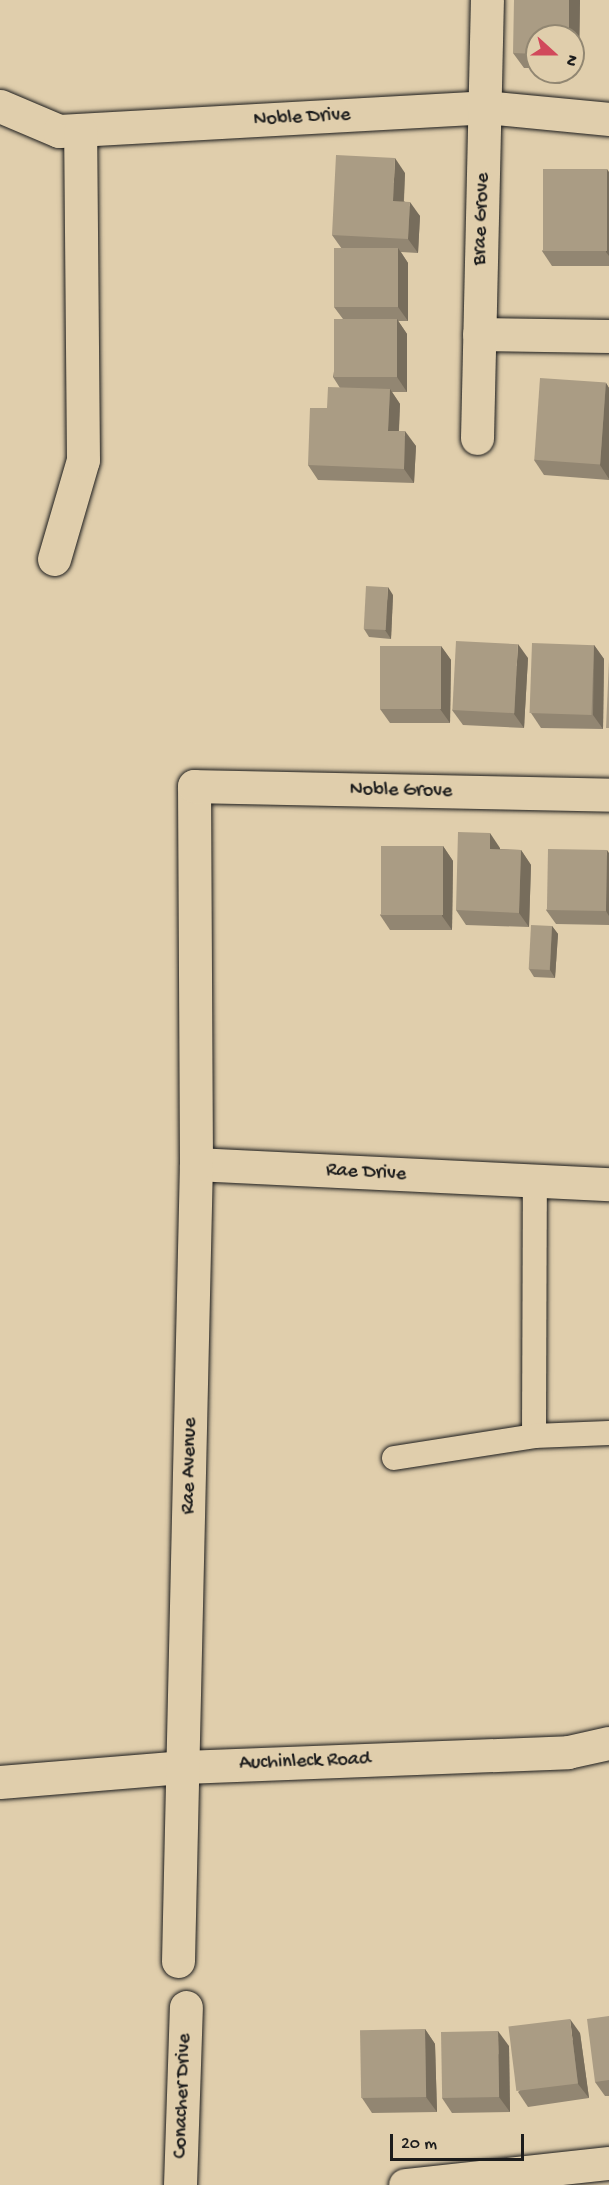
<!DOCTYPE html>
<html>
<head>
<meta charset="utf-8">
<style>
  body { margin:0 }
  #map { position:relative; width:609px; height:2185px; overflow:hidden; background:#e0ceac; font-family:"Gochi Hand",sans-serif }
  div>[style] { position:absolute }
  .roads { filter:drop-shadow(0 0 2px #1c1c1c) drop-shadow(0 0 2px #1c1c1c) }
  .lane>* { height:24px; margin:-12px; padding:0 12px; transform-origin:12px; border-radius:12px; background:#e0ceac }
  .street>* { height:33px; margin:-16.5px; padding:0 16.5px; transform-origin:16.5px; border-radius:16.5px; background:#e0ceac }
  .wall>* { inset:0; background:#928672 }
  .shaded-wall>* { inset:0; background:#776d5c }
  .building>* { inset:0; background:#aa9c84; transform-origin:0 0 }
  span { translate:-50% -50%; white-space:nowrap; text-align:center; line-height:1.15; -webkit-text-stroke:5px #e0ceac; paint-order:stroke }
  .street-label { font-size:20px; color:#1c1c1c }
  .north { position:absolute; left:525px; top:24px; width:60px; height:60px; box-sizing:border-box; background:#e0ceac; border:2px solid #928772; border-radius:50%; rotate:111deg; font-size:16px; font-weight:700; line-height:24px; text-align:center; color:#1c1c1c }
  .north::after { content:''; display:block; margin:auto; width:21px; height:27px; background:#d1495b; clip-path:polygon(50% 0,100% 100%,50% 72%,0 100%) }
  .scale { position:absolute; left:390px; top:2134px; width:134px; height:27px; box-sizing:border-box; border:3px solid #1c1c1c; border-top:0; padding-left:8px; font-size:18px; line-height:21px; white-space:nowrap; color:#1c1c1c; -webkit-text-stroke:4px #e0ceac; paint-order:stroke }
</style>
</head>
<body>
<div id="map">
  <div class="roads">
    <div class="lane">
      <i style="left:534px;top:1436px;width:254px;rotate:-89.8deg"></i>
      <i style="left:394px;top:1458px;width:142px;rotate:-8.9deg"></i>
      <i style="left:534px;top:1436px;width:75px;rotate:-2.3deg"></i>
    </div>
    <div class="street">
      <i style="left:0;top:106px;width:64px;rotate:23deg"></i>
      <i style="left:59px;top:131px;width:427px;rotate:-3.2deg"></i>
      <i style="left:485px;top:107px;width:125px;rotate:5.5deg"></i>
      <i style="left:479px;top:334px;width:130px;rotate:0.9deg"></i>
      <i style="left:477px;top:438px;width:438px;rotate:-88.7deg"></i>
      <i style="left:54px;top:559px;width:103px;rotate:-73.7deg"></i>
      <i style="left:83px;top:460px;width:329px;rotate:-90.5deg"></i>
      <i style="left:196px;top:1164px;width:413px;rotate:2.8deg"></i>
      <i style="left:0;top:1782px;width:185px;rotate:-4.7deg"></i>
      <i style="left:184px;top:1767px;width:384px;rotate:-2.2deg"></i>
      <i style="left:568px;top:1752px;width:42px;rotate:-12.4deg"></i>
      <i style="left:178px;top:1961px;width:797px;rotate:-88.71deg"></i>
      <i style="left:196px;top:1164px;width:378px;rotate:-90.3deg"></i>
      <i style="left:194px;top:786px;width:415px;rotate:1.2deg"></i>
      <i style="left:180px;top:2185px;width:178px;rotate:-88.1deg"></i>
      <i style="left:405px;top:2185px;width:205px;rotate:-6.2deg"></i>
    </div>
  </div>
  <div class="wall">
    <i style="clip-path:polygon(580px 0,579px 60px,573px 60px,573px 36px,537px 36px,537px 68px,524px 68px,513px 53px)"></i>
    <i style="clip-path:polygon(609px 172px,609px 266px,552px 266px,542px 251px)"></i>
    <i style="clip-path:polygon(405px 173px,404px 201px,420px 216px,418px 253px,401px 252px,408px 263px,408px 321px,398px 321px,407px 334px,407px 392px,392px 392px,400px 404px,399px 431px,416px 446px,414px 483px,318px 480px,308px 465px,327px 408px,340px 388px,333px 377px,343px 319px,334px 307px,342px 249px,332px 235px)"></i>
    <i style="clip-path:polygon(606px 383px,609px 388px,609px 480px,544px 475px,534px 460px)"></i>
    <i style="clip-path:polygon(393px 595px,391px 639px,369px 637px,364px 629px)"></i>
    <i style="clip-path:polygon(594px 645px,604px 659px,603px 729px,541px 728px,531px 713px)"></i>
    <i style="clip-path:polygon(441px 646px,451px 660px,450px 723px,390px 723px,380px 709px)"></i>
    <i style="clip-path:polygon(528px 658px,524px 728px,463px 725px,452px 710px)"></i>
    <i style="clip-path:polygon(443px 846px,453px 861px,452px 930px,390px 930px,380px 915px)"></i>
    <i style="clip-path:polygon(500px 848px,500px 849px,521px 850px,531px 865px,529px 927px,466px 925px,456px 910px)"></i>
    <i style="clip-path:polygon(609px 853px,609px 925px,556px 924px,546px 910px)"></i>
    <i style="clip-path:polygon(552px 926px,558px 934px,555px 978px,534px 977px,529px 969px)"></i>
    <i style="clip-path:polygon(609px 2016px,609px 2096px,605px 2096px,595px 2082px)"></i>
    <i style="clip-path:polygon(425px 2029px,435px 2044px,437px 2112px,372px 2113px,362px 2098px)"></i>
    <i style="clip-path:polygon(580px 2033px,589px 2098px,528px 2107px,518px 2092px)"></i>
    <i style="clip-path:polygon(509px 2046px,510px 2112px,452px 2113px,442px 2098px)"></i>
  </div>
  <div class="shaded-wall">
    <i style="clip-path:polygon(569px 0,580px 0,579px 60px,573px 51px,573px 36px,569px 36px)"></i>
    <i style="clip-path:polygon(395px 158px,405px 173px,403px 215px,393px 201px)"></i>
    <i style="clip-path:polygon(607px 169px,609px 172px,609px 256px,606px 252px)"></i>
    <i style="clip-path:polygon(410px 202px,420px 216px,418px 253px,408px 239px)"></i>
    <i style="clip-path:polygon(398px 248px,408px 263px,408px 321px,398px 307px)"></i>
    <i style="clip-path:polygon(397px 319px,407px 334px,407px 392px,397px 377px)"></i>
    <i style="clip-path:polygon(606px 383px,609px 388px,609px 479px,600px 465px)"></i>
    <i style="clip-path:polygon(390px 389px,400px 404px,398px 446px,388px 431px)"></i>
    <i style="clip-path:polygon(405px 431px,416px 446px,414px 483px,404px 469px)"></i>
    <i style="clip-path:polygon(388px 587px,393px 595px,391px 639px,385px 630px)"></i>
    <i style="clip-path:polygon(518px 644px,528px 658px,524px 728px,514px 714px)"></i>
    <i style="clip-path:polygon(594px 645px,604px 659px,603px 729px,593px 715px)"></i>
    <i style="clip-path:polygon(441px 646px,451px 660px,450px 723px,440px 709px)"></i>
    <i style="clip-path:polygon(490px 833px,500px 848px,500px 864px,490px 849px)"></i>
    <i style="clip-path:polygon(443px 846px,453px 861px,452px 930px,442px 916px)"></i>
    <i style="clip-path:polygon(521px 850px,531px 865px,529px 927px,519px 913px)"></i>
    <i style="clip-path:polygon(607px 850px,609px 853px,609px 916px,606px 911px)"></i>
    <i style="clip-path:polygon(552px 926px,558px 934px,555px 978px,550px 970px)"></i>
    <i style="clip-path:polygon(570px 2019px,580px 2033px,589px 2098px,578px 2084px)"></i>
    <i style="clip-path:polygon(425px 2029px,435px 2044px,437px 2112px,426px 2097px)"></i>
    <i style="clip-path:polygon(498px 2031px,509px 2046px,510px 2112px,499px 2097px)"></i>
  </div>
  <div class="building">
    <i style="clip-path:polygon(514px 0,569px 0,569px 36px,537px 36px,537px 54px,513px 53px)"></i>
    <i style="clip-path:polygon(336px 155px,395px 158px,393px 201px,410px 202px,408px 239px,332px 235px)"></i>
    <i style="left:543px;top:169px;width:64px;height:82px"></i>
    <i style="left:398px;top:248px;width:59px;height:64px;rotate:90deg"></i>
    <i style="left:334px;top:319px;width:63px;height:58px"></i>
    <i style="left:540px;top:378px;width:66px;height:82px;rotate:4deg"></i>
    <i style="clip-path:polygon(328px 387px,390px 389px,388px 431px,405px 431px,404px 469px,308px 465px,310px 408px,327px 408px)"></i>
    <i style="left:366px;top:586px;width:22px;height:43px;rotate:3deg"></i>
    <i style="left:456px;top:641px;width:62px;height:69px;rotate:3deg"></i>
    <i style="left:532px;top:643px;width:62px;height:70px;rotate:2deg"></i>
    <i style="left:380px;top:646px;width:61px;height:63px"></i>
    <i style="clip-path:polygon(609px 660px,609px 728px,606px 728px)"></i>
    <i style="clip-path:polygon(458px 832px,490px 833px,490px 849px,521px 850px,519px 913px,456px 910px)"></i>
    <i style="left:381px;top:846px;width:62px;height:69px"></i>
    <i style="left:548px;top:849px;width:59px;height:61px;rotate:1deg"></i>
    <i style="left:531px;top:925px;width:21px;height:44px;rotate:3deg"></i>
    <i style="clip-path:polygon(609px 2016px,609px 2080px,595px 2082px,587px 2019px)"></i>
    <i style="left:570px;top:2019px;width:65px;height:62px;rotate:83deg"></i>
    <i style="left:425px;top:2029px;width:68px;height:65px;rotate:89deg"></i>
    <i style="left:498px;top:2031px;width:66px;height:57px;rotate:89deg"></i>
  </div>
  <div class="street-label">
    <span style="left:302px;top:118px;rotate:-3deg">Noble Drive</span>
    <span style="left:482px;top:219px;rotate:-88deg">Brae Grove</span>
    <span style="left:401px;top:791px;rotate:1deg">Noble Grove</span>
    <span style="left:366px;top:1173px;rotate:3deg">Rae Drive</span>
    <span style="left:190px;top:1466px;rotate:-89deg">Rae Avenue</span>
    <span style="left:305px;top:1762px;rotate:-2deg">Auchinleck Road</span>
    <span style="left:183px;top:2096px;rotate:-88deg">Conacher Drive</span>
  </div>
  <div class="north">N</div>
  <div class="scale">20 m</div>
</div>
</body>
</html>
